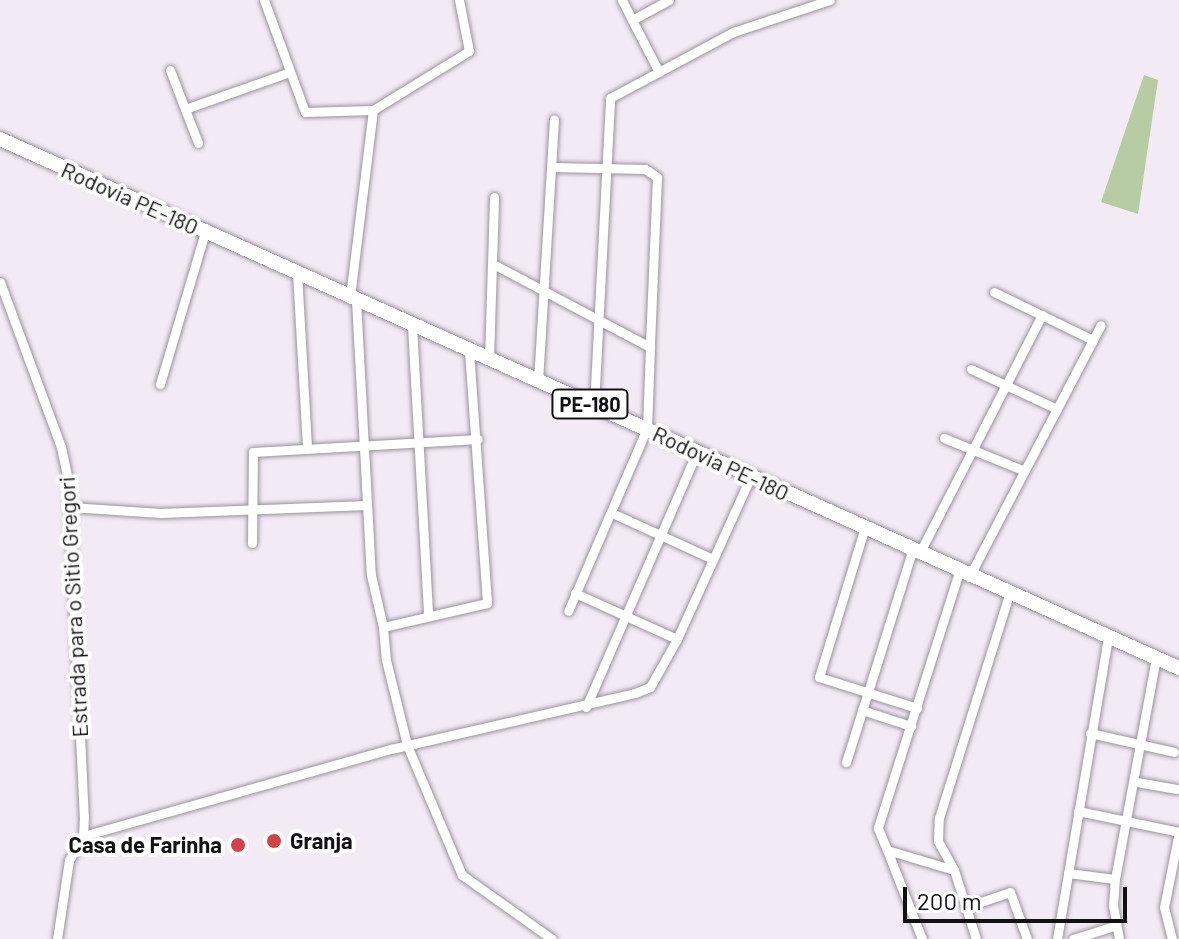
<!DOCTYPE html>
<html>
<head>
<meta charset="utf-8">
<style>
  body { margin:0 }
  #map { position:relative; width:1179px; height:939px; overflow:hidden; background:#f2eaf4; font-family:Barlow,sans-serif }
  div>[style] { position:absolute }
  .green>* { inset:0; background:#b8cca3 }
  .roads { filter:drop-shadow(0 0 2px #9a939d) drop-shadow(0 0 2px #9a939d) }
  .minor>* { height:9px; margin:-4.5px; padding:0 4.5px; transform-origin:4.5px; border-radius:4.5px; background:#fff }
  .primary>* { height:14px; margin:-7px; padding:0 7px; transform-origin:7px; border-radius:7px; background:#fff }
  .dots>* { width:22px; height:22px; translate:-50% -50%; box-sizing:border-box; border:4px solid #fff; border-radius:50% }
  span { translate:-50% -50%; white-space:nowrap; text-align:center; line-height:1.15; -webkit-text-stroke:8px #fff; paint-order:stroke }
  .shield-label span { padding:2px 6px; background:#fff; border:2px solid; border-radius:6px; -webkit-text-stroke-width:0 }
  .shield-label { font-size:20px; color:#141115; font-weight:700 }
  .street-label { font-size:22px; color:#141115 }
  .poi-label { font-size:22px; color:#141115; font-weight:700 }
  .left { translate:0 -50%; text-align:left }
  .right { translate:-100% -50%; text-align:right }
  .scale { position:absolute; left:903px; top:887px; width:224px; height:36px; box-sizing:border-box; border:4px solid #141115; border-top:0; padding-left:10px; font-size:24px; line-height:28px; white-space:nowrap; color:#141115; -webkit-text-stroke:6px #fff; paint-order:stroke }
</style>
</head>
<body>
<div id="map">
  <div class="green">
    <i style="clip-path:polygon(1144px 75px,1158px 80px,1138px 214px,1101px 202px)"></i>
  </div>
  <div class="roads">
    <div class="minor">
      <i style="left:264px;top:0;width:119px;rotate:69.9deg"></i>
      <i style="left:305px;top:112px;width:68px;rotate:-1.7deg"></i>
      <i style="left:373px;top:110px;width:113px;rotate:-31.6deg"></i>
      <i style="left:469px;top:51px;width:52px;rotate:-101.1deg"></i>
      <i style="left:622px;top:0;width:22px;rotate:63deg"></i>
      <i style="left:170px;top:70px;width:78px;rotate:69deg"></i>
      <i style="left:659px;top:72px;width:59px;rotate:-117.4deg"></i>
      <i style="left:632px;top:20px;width:42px;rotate:-28.4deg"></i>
      <i style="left:185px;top:109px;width:111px;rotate:-19.4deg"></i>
      <i style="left:552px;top:167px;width:93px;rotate:1.2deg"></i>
      <i style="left:645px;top:169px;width:14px;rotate:34deg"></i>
      <i style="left:657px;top:177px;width:170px;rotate:92.4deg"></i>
      <i style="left:495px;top:265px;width:175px;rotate:27.9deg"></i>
      <i style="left:650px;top:347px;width:81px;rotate:92.1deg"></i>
      <i style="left:647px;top:428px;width:199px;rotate:113.3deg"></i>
      <i style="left:297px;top:273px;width:174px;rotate:86.7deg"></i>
      <i style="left:0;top:282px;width:176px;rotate:69.7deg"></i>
      <i style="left:61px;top:447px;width:35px;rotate:78deg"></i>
      <i style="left:68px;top:481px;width:336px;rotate:87.3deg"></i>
      <i style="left:84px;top:817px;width:19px;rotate:93deg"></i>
      <i style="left:83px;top:836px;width:28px;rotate:120deg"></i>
      <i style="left:69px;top:860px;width:80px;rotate:98.6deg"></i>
      <i style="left:994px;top:292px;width:110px;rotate:25.9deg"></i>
      <i style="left:350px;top:297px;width:188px;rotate:-83deg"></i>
      <i style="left:356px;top:300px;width:275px;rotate:86.9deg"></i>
      <i style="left:371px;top:575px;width:53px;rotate:77deg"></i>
      <i style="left:412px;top:326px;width:288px;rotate:86.8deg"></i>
      <i style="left:469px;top:351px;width:253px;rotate:85.9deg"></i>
      <i style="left:487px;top:603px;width:107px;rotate:167deg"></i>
      <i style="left:383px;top:627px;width:33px;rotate:85deg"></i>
      <i style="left:386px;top:660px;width:88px;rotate:76.1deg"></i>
      <i style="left:407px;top:745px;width:141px;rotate:67.1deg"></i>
      <i style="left:462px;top:875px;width:110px;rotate:35.4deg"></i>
      <i style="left:489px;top:359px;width:162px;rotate:-88.2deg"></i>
      <i style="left:971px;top:369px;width:95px;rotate:24.9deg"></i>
      <i style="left:538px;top:381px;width:262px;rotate:-86.5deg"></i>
      <i style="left:160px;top:384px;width:159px;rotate:-73.5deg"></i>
      <i style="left:594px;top:406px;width:308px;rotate:-87deg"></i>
      <i style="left:610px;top:98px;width:140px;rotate:-28.2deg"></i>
      <i style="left:733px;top:32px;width:102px;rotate:-18.3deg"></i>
      <i style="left:944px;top:438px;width:87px;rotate:22.2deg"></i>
      <i style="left:70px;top:507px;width:91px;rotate:3.8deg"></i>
      <i style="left:161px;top:513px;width:206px;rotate:-2.2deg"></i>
      <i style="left:612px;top:513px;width:111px;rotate:24.5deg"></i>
      <i style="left:864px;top:530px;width:154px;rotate:107deg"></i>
      <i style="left:819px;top:677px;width:103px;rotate:17.6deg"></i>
      <i style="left:252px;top:543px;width:91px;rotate:-89.4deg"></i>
      <i style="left:253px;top:452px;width:225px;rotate:-3.3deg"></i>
      <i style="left:919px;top:554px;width:269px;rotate:-62.8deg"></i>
      <i style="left:959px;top:572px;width:269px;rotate:107.6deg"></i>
      <i style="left:878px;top:828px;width:24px;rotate:68deg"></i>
      <i style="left:887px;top:850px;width:70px;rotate:16.6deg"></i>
      <i style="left:954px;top:870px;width:72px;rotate:72.3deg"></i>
      <i style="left:969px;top:577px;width:284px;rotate:-62.4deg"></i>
      <i style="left:575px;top:593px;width:112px;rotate:24.3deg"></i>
      <i style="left:677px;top:639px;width:177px;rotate:-65.6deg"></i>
      <i style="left:586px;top:707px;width:278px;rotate:-66.5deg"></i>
      <i style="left:862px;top:710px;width:52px;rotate:18.1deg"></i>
      <i style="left:1090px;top:733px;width:86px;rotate:12.7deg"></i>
      <i style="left:846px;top:762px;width:221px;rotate:-72.6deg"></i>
      <i style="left:1137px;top:782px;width:40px;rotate:10deg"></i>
      <i style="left:1078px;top:811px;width:103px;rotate:11.7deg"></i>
      <i style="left:1179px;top:832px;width:76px;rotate:101.3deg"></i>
      <i style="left:1164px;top:907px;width:33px;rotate:76deg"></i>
      <i style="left:83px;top:836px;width:320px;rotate:-15.8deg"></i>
      <i style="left:391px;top:749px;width:250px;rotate:-12.9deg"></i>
      <i style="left:635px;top:693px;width:16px;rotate:-22deg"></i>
      <i style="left:650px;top:687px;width:55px;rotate:-60.6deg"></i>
      <i style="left:887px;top:850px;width:96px;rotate:68.5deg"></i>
      <i style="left:954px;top:870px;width:33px;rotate:-119deg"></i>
      <i style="left:938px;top:841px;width:23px;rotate:-88deg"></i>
      <i style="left:939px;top:818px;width:235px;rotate:-72.6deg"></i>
      <i style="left:1068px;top:873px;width:47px;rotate:7.3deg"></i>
      <i style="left:966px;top:907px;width:46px;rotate:-18.8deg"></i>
      <i style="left:1010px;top:892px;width:50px;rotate:70.1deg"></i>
      <i style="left:1057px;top:939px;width:306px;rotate:-80.4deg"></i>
      <i style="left:1073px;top:939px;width:43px;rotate:-17.6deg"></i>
      <i style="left:1119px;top:939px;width:34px;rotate:-100deg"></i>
      <i style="left:1113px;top:906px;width:27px;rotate:-86deg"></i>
      <i style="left:1115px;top:879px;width:225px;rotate:-79.5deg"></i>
    </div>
    <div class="primary">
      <i style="left:0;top:139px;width:1292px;rotate:24.17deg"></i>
    </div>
  </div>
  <div class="dots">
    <i style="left:274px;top:841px;background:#d34347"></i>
    <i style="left:238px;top:845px;background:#d34347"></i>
  </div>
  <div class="shield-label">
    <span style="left:590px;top:404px">PE-180</span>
  </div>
  <div class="street-label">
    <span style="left:130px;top:198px;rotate:24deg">Rodovia PE-180</span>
    <span style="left:721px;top:463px;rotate:25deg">Rodovia PE-180</span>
    <span style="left:73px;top:607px;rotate:-93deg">Estrada para o Sitio Gregori</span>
  </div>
  <div class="poi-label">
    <span class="left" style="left:290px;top:841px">Granja</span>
    <span class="right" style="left:222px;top:845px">Casa de Farinha</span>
  </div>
  <div class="scale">200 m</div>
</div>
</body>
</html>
